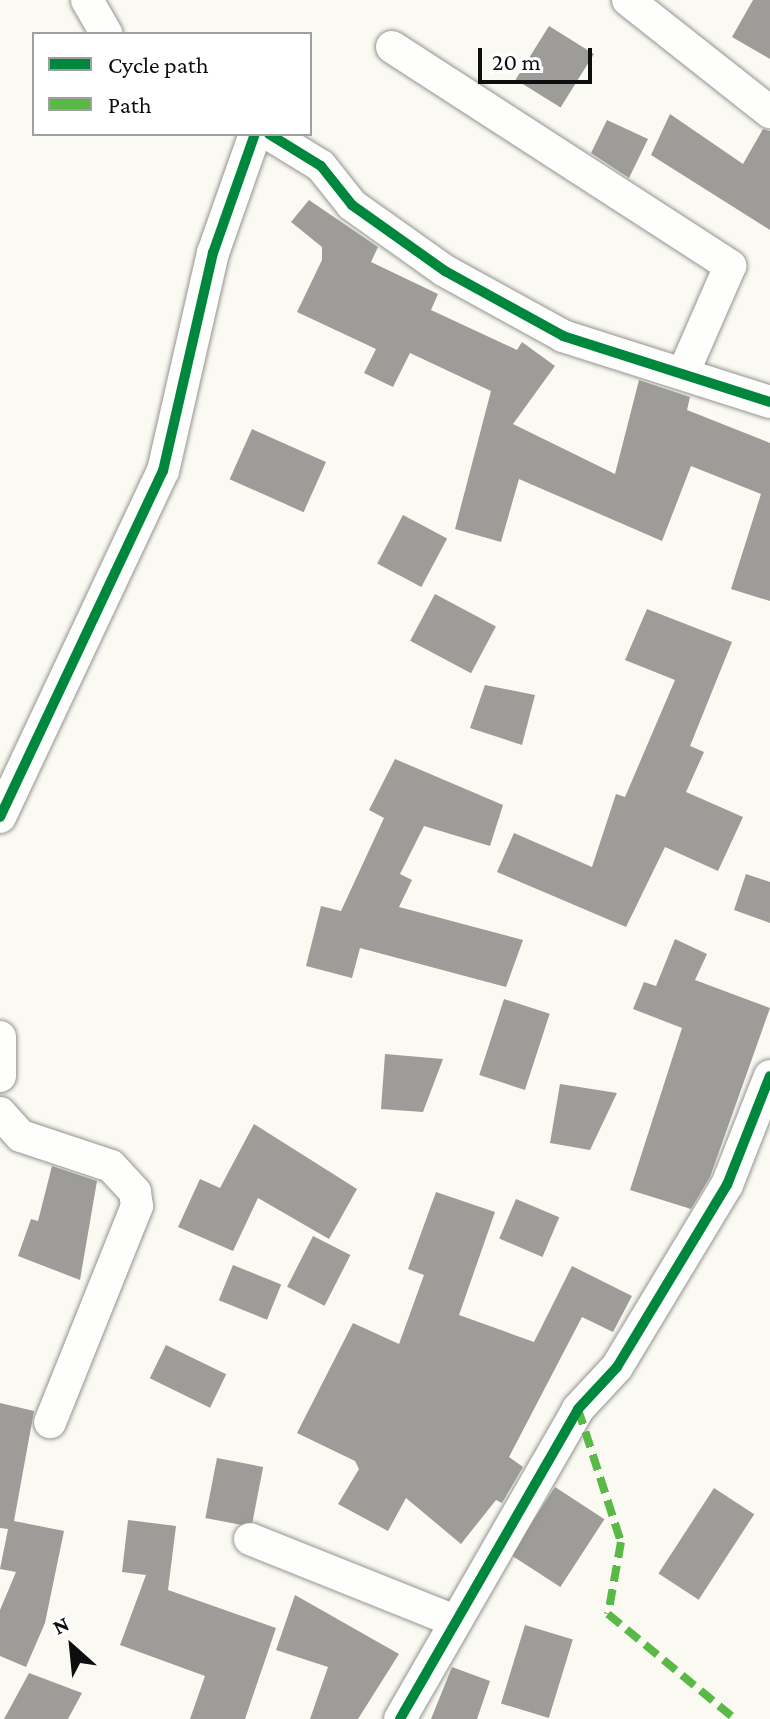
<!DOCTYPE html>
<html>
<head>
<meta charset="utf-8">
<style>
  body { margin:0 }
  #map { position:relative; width:770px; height:1719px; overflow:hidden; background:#faf9f2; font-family:"Crimson Pro",serif }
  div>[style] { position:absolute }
  .building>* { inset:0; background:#9e9c98; transform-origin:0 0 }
  .roads { filter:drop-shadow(0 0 2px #949491) drop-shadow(0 0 2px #949491) }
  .street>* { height:32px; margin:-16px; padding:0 16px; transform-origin:16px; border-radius:16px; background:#fefefd }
  .quiet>* { height:8px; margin-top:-4px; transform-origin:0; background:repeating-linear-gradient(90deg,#58b947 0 16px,transparent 0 24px) }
  .cycleway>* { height:10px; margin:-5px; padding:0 5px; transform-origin:5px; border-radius:5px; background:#00873e }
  span { translate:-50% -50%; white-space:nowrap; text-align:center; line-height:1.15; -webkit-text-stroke:8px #fff; paint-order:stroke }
  .legend { position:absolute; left:32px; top:32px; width:280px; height:104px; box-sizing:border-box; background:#fff; border:2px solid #9f9f9f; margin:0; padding:10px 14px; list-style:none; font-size:24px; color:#0e0e0e }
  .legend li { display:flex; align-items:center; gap:16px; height:40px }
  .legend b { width:40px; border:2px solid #9f9f9f }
  .north { position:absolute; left:32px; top:1607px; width:80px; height:80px; -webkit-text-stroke:6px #fff; paint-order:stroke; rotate:333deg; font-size:22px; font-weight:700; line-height:32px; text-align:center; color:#0e0e0e }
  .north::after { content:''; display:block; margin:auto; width:28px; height:36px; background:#0e0e0e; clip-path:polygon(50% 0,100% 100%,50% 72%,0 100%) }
  .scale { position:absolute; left:478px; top:48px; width:114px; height:36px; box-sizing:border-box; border:4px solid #0e0e0e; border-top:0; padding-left:10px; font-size:24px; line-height:28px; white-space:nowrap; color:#0e0e0e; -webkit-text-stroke:6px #fff; paint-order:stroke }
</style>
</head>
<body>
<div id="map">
  <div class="building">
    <i style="clip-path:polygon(753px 0,770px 0,770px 59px,732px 37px)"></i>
    <i style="left:549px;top:26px;width:53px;height:63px;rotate:32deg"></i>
    <i style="clip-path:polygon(670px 114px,743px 164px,763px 129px,770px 131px,770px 230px,651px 155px)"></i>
    <i style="clip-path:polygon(607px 120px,648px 139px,629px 178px,591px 153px)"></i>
    <i style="clip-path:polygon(309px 200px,378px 247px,371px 262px,438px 294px,431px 310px,517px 350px,522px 342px,555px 366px,513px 424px,615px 474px,639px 380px,690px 397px,687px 410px,770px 443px,770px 601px,731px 589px,761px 494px,691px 466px,662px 541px,519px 479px,501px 542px,455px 529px,491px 391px,410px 353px,393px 387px,364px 373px,376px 349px,297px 312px,322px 260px,322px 247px,291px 222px)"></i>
    <i style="left:252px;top:429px;width:81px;height:55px;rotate:24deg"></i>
    <i style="left:403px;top:515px;width:50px;height:55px;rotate:28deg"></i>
    <i style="left:435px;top:594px;width:69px;height:53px;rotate:28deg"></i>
    <i style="clip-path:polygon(647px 609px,732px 642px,690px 746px,704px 752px,686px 792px,743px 817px,718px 871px,665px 847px,626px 927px,497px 872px,514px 833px,592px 867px,616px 794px,625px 797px,675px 680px,625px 660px)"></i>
    <i style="clip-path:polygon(485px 685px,535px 695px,522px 745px,470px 728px)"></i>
    <i style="clip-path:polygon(395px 759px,503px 805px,490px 846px,424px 826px,400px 874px,412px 880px,399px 907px,523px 940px,506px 987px,360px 948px,352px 978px,306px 966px,321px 906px,341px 911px,384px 818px,369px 810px)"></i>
    <i style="clip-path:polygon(746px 874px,770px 882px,770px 923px,734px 910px)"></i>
    <i style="clip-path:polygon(675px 939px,707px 954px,695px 980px,770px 1008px,710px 1177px,691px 1209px,630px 1190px,682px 1028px,633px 1009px,644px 982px,656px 986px)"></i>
    <i style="left:504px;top:999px;width:48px;height:80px;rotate:18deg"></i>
    <i style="clip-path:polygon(385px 1054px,443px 1059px,423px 1112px,381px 1109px)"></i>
    <i style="clip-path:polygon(560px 1084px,617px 1093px,590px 1150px,550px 1143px)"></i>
    <i style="clip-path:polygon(254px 1124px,357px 1189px,329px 1239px,258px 1198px,233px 1251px,178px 1227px,200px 1179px,220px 1188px)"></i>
    <i style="clip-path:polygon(52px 1166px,97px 1181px,80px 1280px,18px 1256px,31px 1219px,38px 1221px)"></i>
    <i style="clip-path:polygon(436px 1192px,495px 1212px,459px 1315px,534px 1342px,572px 1266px,632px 1296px,613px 1332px,582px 1317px,509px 1457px,523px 1467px,502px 1503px,496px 1500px,461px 1544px,406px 1498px,388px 1531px,338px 1504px,359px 1469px,355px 1461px,297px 1433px,353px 1323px,399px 1344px,424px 1275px,408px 1269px)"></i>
    <i style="left:516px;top:1199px;width:47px;height:43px;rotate:23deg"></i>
    <i style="left:313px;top:1236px;width:42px;height:57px;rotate:27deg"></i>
    <i style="left:233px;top:1265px;width:52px;height:38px;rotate:22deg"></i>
    <i style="left:166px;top:1345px;width:67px;height:37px;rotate:26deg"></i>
    <i style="clip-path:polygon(0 1403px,34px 1411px,14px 1521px,64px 1531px,45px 1623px,26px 1667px,0 1656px,0 1610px,16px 1572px,0 1569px,8px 1529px,0 1528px)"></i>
    <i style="left:217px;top:1458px;width:47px;height:61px;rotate:11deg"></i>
    <i style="left:555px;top:1487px;width:59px;height:81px;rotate:33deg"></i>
    <i style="left:714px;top:1488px;width:48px;height:102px;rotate:33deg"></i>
    <i style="clip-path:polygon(128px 1520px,176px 1526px,168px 1590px,276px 1628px,245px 1719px,190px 1719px,205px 1676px,120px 1645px,146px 1575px,122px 1572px)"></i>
    <i style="clip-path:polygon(295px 1595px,399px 1654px,358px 1719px,310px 1719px,328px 1667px,276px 1650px)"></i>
    <i style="left:525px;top:1625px;width:50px;height:82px;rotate:17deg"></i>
    <i style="clip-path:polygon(452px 1667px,490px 1681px,477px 1719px,431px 1719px)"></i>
    <i style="clip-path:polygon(29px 1673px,82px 1693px,68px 1719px,4px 1719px)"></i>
  </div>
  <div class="roads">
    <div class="street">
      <i style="left:87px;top:0;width:39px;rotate:60deg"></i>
      <i style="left:628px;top:0;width:181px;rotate:38.3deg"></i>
      <i style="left:392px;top:47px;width:403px;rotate:32.9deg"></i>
      <i style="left:730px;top:266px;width:112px;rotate:113.6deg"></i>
      <i style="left:269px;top:134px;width:61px;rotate:31.6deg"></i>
      <i style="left:321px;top:166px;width:50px;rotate:51.5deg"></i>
      <i style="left:352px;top:205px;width:114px;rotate:35.4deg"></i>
      <i style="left:445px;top:271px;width:135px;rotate:28.8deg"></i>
      <i style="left:563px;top:336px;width:217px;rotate:17.7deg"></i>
      <i style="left:0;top:817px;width:382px;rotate:-64.8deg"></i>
      <i style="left:163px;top:471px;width:224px;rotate:-77.1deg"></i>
      <i style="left:213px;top:253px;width:126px;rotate:-70.6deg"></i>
      <i style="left:0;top:1037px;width:39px;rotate:90deg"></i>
      <i style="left:0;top:1113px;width:31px;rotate:48deg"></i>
      <i style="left:21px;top:1136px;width:95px;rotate:18.4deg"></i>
      <i style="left:111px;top:1166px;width:35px;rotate:47deg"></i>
      <i style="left:135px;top:1192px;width:14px;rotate:82deg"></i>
      <i style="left:137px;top:1206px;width:233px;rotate:111.9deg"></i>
      <i style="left:250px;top:1539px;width:219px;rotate:21.8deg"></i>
      <i style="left:400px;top:1719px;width:357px;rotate:-60.1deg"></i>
      <i style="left:578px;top:1409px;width:57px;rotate:-47.1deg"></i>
      <i style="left:617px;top:1367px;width:213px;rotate:-58.9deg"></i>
      <i style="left:727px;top:1185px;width:117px;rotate:-68.5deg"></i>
    </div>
  </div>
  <div class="quiet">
    <i style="left:578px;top:1409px;width:140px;rotate:72.1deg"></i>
    <i style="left:621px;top:1542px;width:73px;rotate:100.2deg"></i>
    <i style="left:608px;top:1614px;width:165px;rotate:39.6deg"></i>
  </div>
  <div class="cycleway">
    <i style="left:269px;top:134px;width:61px;rotate:31.6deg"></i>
    <i style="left:321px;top:166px;width:50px;rotate:51.5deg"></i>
    <i style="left:352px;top:205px;width:114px;rotate:35.4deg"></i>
    <i style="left:445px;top:271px;width:135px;rotate:28.8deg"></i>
    <i style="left:563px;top:336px;width:217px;rotate:17.7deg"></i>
    <i style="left:0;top:817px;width:382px;rotate:-64.8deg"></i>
    <i style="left:163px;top:471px;width:224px;rotate:-77.1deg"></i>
    <i style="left:213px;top:253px;width:126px;rotate:-70.6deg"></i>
    <i style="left:400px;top:1719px;width:357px;rotate:-60.1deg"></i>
    <i style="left:578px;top:1409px;width:57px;rotate:-47.1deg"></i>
    <i style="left:617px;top:1367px;width:213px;rotate:-58.9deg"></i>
    <i style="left:727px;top:1185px;width:117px;rotate:-68.5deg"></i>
  </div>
  <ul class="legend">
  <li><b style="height:10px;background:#00873e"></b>Cycle path</li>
  <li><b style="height:10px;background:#58b947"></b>Path</li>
  </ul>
  <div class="north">N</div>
  <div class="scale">20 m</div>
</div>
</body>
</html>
